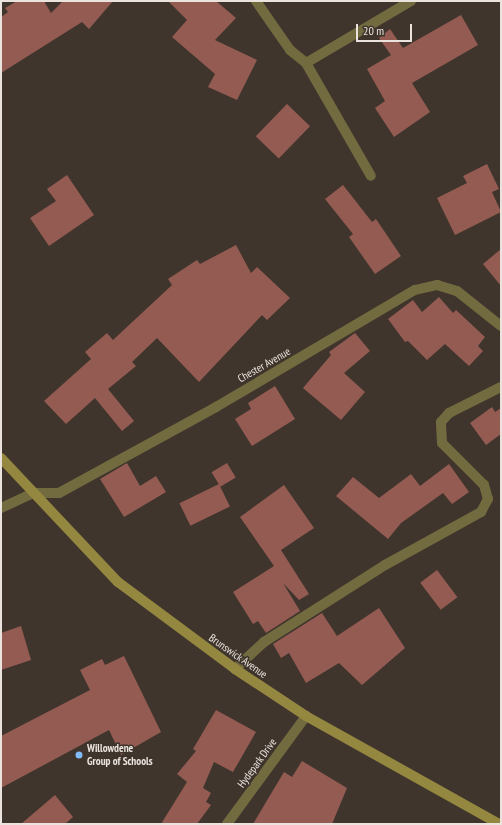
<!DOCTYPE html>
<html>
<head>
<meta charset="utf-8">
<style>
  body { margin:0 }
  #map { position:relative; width:502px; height:825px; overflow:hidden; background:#3f352c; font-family:"PT Sans Narrow",sans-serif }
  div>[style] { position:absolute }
  .building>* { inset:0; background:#945b52; transform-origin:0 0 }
  .minor>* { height:10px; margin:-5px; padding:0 5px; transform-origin:5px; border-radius:5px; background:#736b40 }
  .secondary>* { height:10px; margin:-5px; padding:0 5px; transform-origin:5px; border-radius:5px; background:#948740 }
  .dots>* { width:11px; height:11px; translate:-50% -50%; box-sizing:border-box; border:2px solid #3f352c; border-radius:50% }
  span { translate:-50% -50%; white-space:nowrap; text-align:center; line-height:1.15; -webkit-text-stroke:3px #3f352c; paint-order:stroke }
  .street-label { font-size:11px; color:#eae3de }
  .poi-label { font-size:11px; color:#eae3de; font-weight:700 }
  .left { translate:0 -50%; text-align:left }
  .frame { position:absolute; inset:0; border:2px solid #eae3de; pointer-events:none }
  .scale { position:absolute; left:356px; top:24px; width:56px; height:18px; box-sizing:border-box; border:2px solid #eae3de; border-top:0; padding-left:5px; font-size:12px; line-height:14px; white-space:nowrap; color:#eae3de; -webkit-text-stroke:3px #3f352c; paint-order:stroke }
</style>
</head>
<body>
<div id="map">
  <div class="building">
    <i style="clip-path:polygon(17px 1px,44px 1px,51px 13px,63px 1px,113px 1px,89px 29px,82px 22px,1px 73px,1px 17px,8px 12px,5px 8px)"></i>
    <i style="clip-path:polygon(168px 1px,216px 1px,236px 18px,215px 40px,257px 60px,237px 100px,208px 87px,215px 74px,172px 37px,187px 20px)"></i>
    <i style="clip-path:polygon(461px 15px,478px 45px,412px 83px,430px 112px,394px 137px,375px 108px,385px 101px,367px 69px,391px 55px,379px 38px,390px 29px,403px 48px)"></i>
    <i style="left:287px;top:104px;width:32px;height:45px;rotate:44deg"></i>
    <i style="clip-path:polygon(487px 164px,499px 189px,492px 192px,501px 212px,455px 235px,437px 198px,467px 183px,463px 176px)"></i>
    <i style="clip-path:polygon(67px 175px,94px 215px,49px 246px,30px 218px,56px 201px,47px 189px)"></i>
    <i style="clip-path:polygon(343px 185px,372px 222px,376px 219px,401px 256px,375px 274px,349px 237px,353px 234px,325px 199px)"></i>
    <i style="clip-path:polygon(236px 245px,251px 273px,257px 267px,290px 298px,267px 320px,262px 315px,199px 382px,157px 338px,132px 362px,136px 366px,108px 389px,134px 421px,122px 431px,95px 398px,66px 424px,44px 401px,91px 359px,85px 352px,107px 333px,113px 340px,172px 285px,168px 279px,197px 260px,200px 264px)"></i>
    <i style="clip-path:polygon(501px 249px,501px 286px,483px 264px)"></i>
    <i style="clip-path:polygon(439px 297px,453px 313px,456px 310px,485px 337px,478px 346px,483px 351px,469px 366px,445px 344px,427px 360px,408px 341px,405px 342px,388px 319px,413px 300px,422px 312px)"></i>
    <i style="clip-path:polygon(355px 333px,370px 351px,344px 373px,365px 392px,341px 420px,303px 388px,331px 355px,329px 352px)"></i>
    <i style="clip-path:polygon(275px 386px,295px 419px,252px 446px,235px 419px,251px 409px,248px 403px)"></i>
    <i style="clip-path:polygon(492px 407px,495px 412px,501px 408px,501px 434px,486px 445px,470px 423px)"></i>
    <i style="clip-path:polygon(127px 463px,140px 486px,156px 476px,166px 492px,124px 517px,100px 479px)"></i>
    <i style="left:227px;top:463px;width:17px;height:18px;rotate:59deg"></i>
    <i style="clip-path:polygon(449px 464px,469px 492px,452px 504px,443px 493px,401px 523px,388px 539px,336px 496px,353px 477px,379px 498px,411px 474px,420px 486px)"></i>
    <i style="left:219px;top:484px;width:25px;height:44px;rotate:64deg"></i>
    <i style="clip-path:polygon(284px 485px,314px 528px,281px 550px,309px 594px,299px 600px,283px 583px,300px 611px,266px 633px,258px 621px,253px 624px,233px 592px,274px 566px,240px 517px)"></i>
    <i style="left:437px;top:570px;width:34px;height:21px;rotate:53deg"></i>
    <i style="clip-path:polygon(379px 608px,405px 648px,362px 685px,339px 663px,306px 683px,289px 653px,281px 658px,273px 644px,322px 613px,337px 636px)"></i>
    <i style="clip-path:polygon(21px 626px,31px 660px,1px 670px,1px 633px)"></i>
    <i style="clip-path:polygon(124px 656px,161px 732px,121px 755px,109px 730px,1px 788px,1px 736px,90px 690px,80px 670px,102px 659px,105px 665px)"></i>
    <i style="clip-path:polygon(216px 710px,256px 732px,233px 772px,214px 762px,203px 788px,211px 793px,206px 802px,211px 805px,197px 824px,161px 824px,187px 782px,177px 774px,196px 751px,193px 749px)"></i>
    <i style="clip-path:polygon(302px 761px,347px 788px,332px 824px,253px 824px,284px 772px,292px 777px)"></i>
    <i style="clip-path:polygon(55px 795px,73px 817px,65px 824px,21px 824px)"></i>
  </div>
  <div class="minor">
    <i style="left:256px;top:1px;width:60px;rotate:55.2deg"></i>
    <i style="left:290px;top:50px;width:21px;rotate:39deg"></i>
    <i style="left:306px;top:63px;width:130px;rotate:60.1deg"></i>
    <i style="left:306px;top:63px;width:122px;rotate:-30.6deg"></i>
    <i style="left:1px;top:508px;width:35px;rotate:-25deg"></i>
    <i style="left:33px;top:493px;width:26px"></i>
    <i style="left:59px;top:493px;width:179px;rotate:-28.7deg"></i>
    <i style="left:216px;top:407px;width:231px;rotate:-30.5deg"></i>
    <i style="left:415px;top:290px;width:23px;rotate:-13deg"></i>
    <i style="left:437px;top:285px;width:21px;rotate:17deg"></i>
    <i style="left:457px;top:291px;width:56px;rotate:38.5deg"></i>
    <i style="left:235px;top:669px;width:40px;rotate:-43deg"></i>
    <i style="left:264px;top:642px;width:143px;rotate:-32.5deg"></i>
    <i style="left:385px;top:565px;width:110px;rotate:-28.9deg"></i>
    <i style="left:481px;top:512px;width:15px;rotate:-62deg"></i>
    <i style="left:488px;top:499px;width:15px;rotate:-106deg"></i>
    <i style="left:484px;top:485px;width:59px;rotate:-135deg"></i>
    <i style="left:442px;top:443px;width:21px;rotate:-93deg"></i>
    <i style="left:441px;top:422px;width:12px;rotate:-48deg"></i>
    <i style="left:449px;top:413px;width:58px;rotate:-26.6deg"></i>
    <i style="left:227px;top:824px;width:134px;rotate:-53.8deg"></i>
  </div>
  <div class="secondary">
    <i style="left:1px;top:458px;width:170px;rotate:46.7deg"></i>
    <i style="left:118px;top:582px;width:146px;rotate:36.6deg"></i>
    <i style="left:235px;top:669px;width:85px;rotate:33.5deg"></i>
    <i style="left:306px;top:716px;width:221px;rotate:29.2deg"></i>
  </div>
  <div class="dots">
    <i style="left:79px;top:755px;background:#81bcfa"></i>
  </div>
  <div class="street-label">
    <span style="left:264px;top:365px;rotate:-30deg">Chester Avenue</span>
    <span style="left:238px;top:656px;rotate:35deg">Brunswick Avenue</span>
    <span style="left:257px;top:763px;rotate:-54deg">Hydepark Drive</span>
  </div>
  <div class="poi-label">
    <span class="left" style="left:87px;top:755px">Willowdene<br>Group of Schools</span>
  </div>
  <div class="frame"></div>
  <div class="scale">20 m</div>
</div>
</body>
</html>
